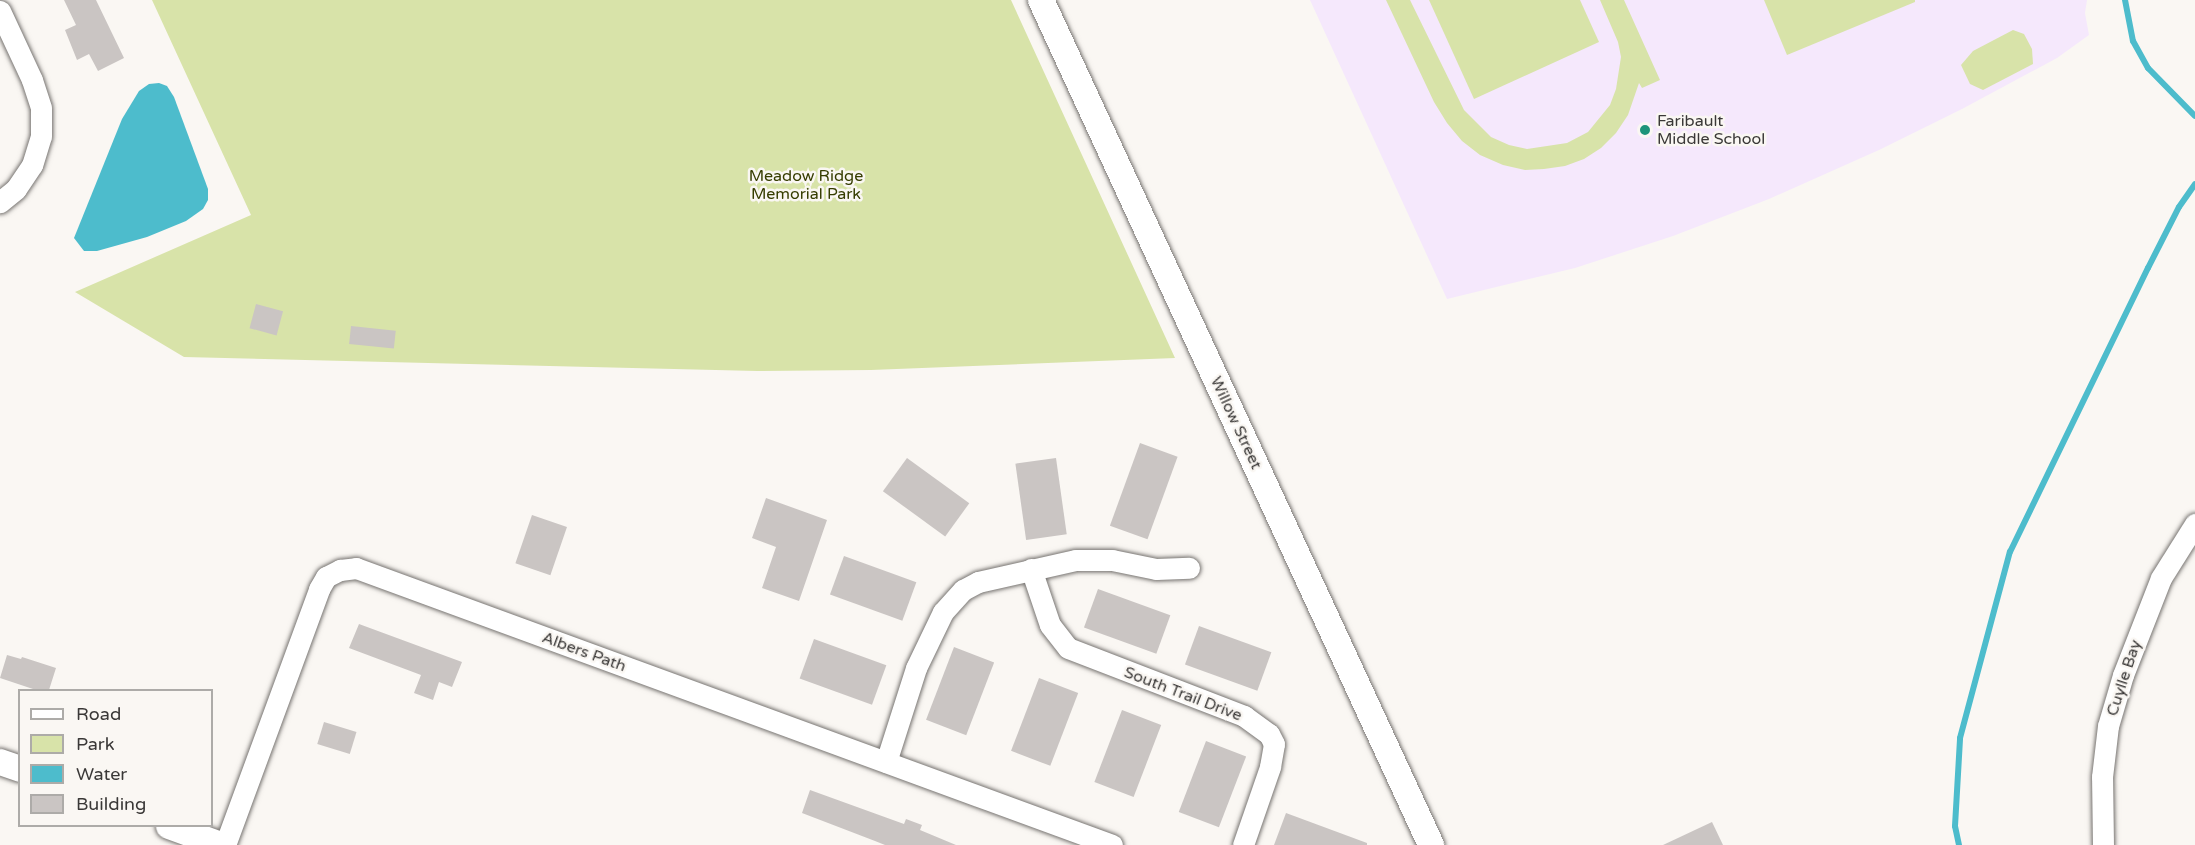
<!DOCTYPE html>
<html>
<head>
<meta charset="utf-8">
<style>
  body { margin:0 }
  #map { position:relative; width:2195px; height:845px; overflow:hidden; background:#faf7f3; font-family:"Varela Round",sans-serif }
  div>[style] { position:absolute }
  .education>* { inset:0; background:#f5e8fc }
  .green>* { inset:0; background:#d8e3a9 }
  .water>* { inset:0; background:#4dbccc }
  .stream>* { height:6px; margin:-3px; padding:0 3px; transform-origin:3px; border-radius:3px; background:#4dbccc }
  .building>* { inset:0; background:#cac5c3; transform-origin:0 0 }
  .roads { filter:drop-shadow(0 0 2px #777471) drop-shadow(0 0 2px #777471) }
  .minor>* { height:21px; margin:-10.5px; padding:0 10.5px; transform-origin:10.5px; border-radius:10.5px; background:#fff }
  .tertiary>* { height:26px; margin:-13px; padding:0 13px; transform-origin:13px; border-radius:13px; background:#fff }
  .dots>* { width:16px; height:16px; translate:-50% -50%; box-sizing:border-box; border:3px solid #faf7f3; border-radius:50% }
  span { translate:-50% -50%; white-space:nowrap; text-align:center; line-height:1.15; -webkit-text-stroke:5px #faf7f3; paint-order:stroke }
  .poi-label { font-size:16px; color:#3a3837 }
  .left { translate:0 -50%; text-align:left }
  .park-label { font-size:16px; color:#363d00 }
  .street-label { font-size:16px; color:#3a3837 }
  .legend { position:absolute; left:18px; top:689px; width:195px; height:138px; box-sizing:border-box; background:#faf7f3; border:2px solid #adaba8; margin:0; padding:8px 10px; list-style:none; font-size:18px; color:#3a3837 }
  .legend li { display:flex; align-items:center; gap:12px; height:30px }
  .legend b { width:30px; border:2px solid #adaba8 }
</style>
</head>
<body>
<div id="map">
  <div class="education">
    <i style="clip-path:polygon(1310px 0,2087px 0,2085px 13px,2089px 35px,2057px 58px,1962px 109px,1879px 150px,1769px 199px,1673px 236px,1575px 268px,1447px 299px)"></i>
  </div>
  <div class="green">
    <i style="clip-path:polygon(152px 0,1011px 0,1175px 358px,871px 370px,757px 371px,184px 357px,75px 292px,251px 215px)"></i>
    <i style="clip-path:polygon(1386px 0,1410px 0,1464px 110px,1491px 137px,1509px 145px,1527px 149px,1567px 143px,1588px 132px,1610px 105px,1616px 89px,1621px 57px,1618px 42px,1600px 0,1624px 0,1660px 80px,1642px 88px,1639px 83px,1628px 115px,1616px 133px,1601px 148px,1584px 159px,1565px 166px,1544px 169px,1525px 170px,1503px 165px,1480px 155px,1462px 141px,1447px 123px,1434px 102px)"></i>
    <i style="clip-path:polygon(1429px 0,1580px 0,1599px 42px,1474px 99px)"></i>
    <i style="clip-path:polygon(1764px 0,1915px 0,1915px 2px,1787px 55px)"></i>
    <i style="clip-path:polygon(2013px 30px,2024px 34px,2032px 49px,2033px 64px,1983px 90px,1970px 84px,1961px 65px,1973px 51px)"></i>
  </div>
  <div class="water">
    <i style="clip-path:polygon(159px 83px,167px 86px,174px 97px,208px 189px,208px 200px,203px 209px,186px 221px,147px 237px,97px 251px,84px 251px,74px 238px,122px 119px,139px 91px,149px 84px)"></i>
  </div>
  <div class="stream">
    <i style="left:2125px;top:0;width:42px;rotate:79deg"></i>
    <i style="left:2133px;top:41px;width:31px;rotate:61deg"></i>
    <i style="left:2148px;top:68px;width:67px;rotate:45.6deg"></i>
    <i style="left:1959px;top:845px;width:19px;rotate:-102deg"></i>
    <i style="left:1955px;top:826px;width:88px;rotate:-86.7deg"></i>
    <i style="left:1960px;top:738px;width:193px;rotate:-75deg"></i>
    <i style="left:2010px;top:552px;width:316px;rotate:-64.1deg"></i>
    <i style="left:2148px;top:268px;width:68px;rotate:-63.1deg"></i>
    <i style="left:2179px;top:207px;width:28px;rotate:-55deg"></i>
  </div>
  <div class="building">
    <i style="clip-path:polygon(64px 0,96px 0,124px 58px,98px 71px,89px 54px,77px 60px,65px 30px,76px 25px)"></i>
    <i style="left:256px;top:304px;width:28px;height:25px;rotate:15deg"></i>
    <i style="left:351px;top:326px;width:45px;height:18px;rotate:6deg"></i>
    <i style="left:1140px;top:443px;width:40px;height:88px;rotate:20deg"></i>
    <i style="left:907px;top:458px;width:77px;height:41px;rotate:36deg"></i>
    <i style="left:1056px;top:458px;width:77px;height:41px;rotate:82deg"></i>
    <i style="clip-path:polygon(766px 498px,827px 520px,799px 601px,762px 588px,776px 547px,752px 538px)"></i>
    <i style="left:532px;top:515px;width:37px;height:51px;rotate:19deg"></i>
    <i style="left:844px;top:556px;width:77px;height:41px;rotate:20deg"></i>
    <i style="left:1098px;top:589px;width:77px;height:41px;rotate:20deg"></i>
    <i style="clip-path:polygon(359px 624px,462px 662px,452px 687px,439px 682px,433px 700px,414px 693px,421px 675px,349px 648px)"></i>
    <i style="left:1199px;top:626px;width:77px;height:41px;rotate:20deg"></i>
    <i style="left:814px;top:639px;width:77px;height:42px;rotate:20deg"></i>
    <i style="left:954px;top:647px;width:43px;height:78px;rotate:21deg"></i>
    <i style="clip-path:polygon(7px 655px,21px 659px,22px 657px,56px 668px,49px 690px,36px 690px,0 678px)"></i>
    <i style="left:1039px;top:678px;width:42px;height:78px;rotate:21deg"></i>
    <i style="left:1122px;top:710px;width:42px;height:77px;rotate:21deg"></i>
    <i style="left:324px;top:722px;width:34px;height:23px;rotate:17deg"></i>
    <i style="left:1206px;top:741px;width:43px;height:76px;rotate:21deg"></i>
    <i style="clip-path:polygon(810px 790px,904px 824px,906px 819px,922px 825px,920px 830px,956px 845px,885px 845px,875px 841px,802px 813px)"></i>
    <i style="clip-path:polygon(1286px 813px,1367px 843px,1367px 845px,1274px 845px)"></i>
    <i style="clip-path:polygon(1712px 822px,1723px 845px,1663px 845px)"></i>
  </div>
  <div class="roads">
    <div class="minor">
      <i style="left:0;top:11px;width:76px;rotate:65.1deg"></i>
      <i style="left:32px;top:80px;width:29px;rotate:72deg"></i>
      <i style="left:41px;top:108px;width:28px;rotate:90deg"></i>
      <i style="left:41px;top:136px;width:30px;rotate:107deg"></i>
      <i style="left:32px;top:165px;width:29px;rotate:124deg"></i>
      <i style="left:16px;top:189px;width:21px;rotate:141deg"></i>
      <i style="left:1031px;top:569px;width:59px;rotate:71.3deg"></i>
      <i style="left:1050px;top:625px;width:29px;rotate:52deg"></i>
      <i style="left:1068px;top:648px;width:189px;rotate:21.1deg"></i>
      <i style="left:1244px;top:716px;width:31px;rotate:36deg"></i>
      <i style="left:1269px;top:734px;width:11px;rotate:63deg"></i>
      <i style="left:1274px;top:744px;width:23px;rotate:100deg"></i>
      <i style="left:1270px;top:767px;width:83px;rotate:109.1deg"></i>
      <i style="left:886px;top:762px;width:99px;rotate:-72.3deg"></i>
      <i style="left:916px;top:668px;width:62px;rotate:-64.3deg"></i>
      <i style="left:943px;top:612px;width:30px;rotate:-48deg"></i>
      <i style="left:963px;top:590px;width:17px;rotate:-28deg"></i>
      <i style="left:978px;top:582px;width:100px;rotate:-12.7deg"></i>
      <i style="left:1076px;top:560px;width:36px"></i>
      <i style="left:1112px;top:560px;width:45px;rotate:11.6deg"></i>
      <i style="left:1156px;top:569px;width:33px;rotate:-2deg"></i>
      <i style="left:225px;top:845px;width:273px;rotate:-69.8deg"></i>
      <i style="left:319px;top:589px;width:14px;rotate:-60deg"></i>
      <i style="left:326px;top:577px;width:16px;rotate:-27deg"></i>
      <i style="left:340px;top:570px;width:16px;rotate:-7deg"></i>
      <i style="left:356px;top:568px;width:805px;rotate:20.12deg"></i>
      <i style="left:2103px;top:845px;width:68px;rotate:-90.8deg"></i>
      <i style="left:2102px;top:777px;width:51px;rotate:-83.3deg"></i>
      <i style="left:2108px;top:726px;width:53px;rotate:-73.6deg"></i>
      <i style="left:2123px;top:675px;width:104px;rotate:-68.6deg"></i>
      <i style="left:2161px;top:578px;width:64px;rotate:-57.8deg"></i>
    </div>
    <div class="tertiary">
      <i style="left:1041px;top:0;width:931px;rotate:65.22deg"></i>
      <i style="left:0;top:762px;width:21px;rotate:19deg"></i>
      <i style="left:169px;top:826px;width:55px;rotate:20.1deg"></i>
    </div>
  </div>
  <div class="dots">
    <i style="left:1645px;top:130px;background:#1d9479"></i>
  </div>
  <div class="poi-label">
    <span class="left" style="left:1657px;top:130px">Faribault<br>Middle School</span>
  </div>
  <div class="park-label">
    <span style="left:806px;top:185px">Meadow Ridge<br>Memorial Park</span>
  </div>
  <div class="street-label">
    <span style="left:1236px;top:423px;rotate:65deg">Willow Street</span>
    <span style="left:584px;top:652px;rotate:20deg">Albers Path</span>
    <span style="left:2124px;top:678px;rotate:-72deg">Cuylle Bay</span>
    <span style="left:1183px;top:694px;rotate:21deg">South Trail Drive</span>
  </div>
  <ul class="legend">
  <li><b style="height:8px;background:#fff"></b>Road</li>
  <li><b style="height:16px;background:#d8e3a9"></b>Park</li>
  <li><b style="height:16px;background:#4dbccc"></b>Water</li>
  <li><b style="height:16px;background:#cac5c3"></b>Building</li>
  </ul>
</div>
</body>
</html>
